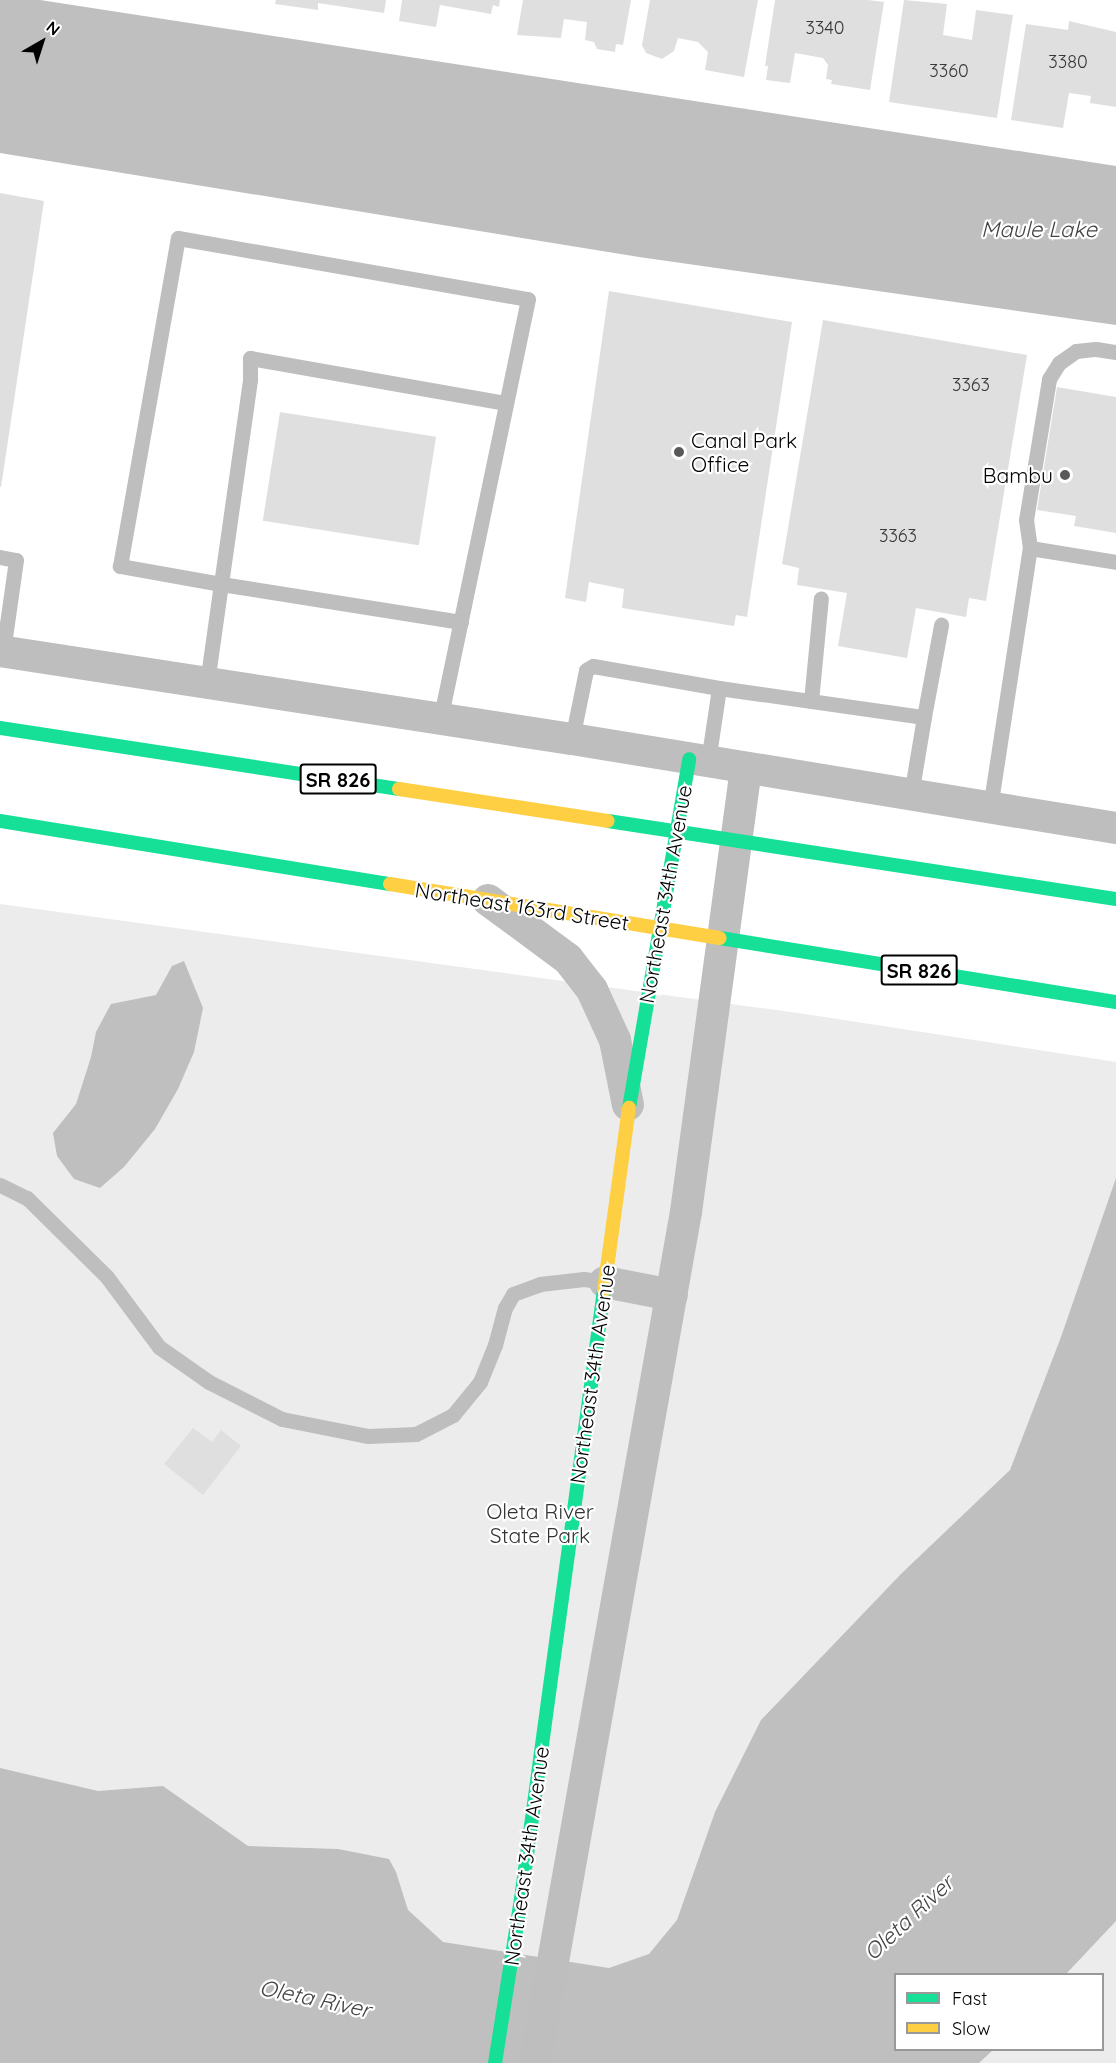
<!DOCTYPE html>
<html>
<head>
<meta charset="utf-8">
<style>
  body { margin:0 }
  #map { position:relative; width:1116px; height:2063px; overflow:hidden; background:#fff; font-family:Quicksand,sans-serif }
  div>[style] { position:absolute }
  .green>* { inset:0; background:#ececec }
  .water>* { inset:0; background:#bfbfbf }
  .building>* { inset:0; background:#dfdfdf; transform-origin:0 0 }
  .lane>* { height:15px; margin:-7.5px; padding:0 7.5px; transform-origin:7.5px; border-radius:7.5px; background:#bebebe }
  .street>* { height:32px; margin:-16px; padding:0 16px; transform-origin:16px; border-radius:16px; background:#bebebe }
  .fast>* { height:14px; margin:-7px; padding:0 7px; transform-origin:7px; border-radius:7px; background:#16e098 }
  .slow>* { height:14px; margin:-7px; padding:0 7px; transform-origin:7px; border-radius:7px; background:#ffcf43 }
  .dots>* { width:16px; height:16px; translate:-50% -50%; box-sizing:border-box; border:3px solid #fff; border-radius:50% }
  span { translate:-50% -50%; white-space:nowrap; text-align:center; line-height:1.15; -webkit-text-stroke:4.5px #fff; paint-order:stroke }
  .number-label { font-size:18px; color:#383838 }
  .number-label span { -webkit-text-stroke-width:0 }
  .shield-label span { padding:2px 4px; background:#fff; border:2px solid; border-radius:4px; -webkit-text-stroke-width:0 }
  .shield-label { font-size:20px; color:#000; font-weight:700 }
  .poi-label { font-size:21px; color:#000 }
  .left { translate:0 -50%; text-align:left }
  .right { translate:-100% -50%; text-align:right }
  .street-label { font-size:21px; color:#000 }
  .park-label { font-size:21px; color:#333 }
  .water-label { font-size:22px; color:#444; font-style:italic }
  .legend { position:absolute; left:894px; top:1973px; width:210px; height:78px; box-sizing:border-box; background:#fff; border:2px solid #999; margin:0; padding:8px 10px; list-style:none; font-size:18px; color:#000 }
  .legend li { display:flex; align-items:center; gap:12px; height:30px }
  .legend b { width:30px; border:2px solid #999 }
  .north { position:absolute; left:12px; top:12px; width:60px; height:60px; -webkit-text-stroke:4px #fff; paint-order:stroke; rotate:39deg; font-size:16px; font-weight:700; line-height:24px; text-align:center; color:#000 }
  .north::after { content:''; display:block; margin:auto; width:21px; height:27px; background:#000; clip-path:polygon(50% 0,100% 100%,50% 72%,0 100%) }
</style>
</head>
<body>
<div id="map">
  <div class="green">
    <i style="clip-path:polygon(evenodd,0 904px,805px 1014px,1116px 1062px,1116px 2063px,0 2063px,0 904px,896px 1974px,1102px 1974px,1102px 2050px,896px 2050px,896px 1974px)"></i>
  </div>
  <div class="water">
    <i style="clip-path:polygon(0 0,40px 0,1116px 166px,1116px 325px,639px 257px,0 153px)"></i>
    <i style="clip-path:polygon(184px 961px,203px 1008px,194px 1052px,178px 1089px,155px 1129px,124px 1167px,100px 1188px,74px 1179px,57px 1156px,53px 1133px,76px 1104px,91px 1057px,96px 1032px,111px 1004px,156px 995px,172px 966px)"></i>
    <i style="clip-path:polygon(1116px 1178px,1116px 1921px,1066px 1974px,896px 1974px,896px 2050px,993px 2050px,979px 2063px,0 2063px,0 1768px,98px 1791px,163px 1786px,248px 1846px,338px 1849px,389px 1859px,396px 1872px,408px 1910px,443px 1942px,609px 1968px,649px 1954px,677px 1920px,715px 1812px,761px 1720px,902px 1573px,1010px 1470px,1061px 1337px)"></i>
  </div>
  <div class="building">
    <i style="clip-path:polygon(276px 0,386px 0,384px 13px,318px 3px,318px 10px,275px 4px)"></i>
    <i style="clip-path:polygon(402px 0,500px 0,499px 7px,493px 5px,491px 14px,440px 5px,436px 27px,399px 21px)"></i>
    <i style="clip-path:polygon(523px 0,631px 0,623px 45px,616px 44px,615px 52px,597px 49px,594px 42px,585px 40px,587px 22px,564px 19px,561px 38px,517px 35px)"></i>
    <i style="clip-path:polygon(650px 0,758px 0,744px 77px,705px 70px,708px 52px,698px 42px,678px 38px,674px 51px,662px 59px,646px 53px,642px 45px)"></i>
    <i style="clip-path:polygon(775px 0,868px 0,884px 2px,870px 90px,831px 84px,832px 80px,826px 79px,828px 65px,823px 58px,795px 53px,790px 83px,766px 80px,768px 66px,765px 66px)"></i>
    <i style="clip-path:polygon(904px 0,947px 4px,943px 35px,972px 40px,976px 10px,1013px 15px,997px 118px,889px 102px)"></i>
    <i style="clip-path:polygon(1069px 21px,1116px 32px,1116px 107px,1090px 103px,1091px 96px,1069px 93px,1063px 128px,1011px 120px,1026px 24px,1068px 30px)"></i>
    <i style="clip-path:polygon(0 193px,44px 201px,1px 487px,0 487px)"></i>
    <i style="clip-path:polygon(609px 291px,792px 322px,747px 617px,736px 615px,734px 626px,622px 608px,624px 589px,589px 582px,586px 602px,565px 598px)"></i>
    <i style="clip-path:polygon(823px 320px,1027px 355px,986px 601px,969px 598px,966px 617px,916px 608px,907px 658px,838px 646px,847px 593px,797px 585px,799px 568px,782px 564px)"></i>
    <i style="clip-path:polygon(1057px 387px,1116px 397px,1116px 533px,1074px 526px,1076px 516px,1037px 510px)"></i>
    <i style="left:280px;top:412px;width:158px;height:110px;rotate:9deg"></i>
    <i style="clip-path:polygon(193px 1428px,212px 1442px,221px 1430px,241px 1446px,203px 1495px,164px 1464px)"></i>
  </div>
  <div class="lane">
    <i style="left:1030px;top:548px;width:28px;rotate:-98deg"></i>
    <i style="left:1026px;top:520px;width:143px;rotate:-80.7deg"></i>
    <i style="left:1049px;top:379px;width:19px;rotate:-58deg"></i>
    <i style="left:1059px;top:363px;width:21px;rotate:-35deg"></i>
    <i style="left:1076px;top:351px;width:20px;rotate:-6deg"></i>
    <i style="left:1096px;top:349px;width:20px;rotate:9deg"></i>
    <i style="left:0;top:557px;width:16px;rotate:11deg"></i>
    <i style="left:16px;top:560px;width:92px;rotate:98.1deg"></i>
    <i style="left:461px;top:622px;width:243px;rotate:-171deg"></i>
    <i style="left:221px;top:584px;width:207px;rotate:-81.9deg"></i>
    <i style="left:250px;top:379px;width:21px;rotate:-90deg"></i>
    <i style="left:250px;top:358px;width:260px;rotate:10deg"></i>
    <i style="left:207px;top:683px;width:100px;rotate:-82deg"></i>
    <i style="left:221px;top:584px;width:103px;rotate:-169.9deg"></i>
    <i style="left:120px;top:566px;width:333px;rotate:-80deg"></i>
    <i style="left:178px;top:238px;width:355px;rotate:9.9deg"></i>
    <i style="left:528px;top:299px;width:429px;rotate:101.8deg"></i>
    <i style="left:719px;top:688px;width:207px;rotate:8.1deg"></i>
    <i style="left:924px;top:717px;width:79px;rotate:99.5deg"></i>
    <i style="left:811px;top:701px;width:103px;rotate:-84.5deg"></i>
    <i style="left:924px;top:717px;width:94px;rotate:-79.5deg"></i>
    <i style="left:572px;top:739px;width:70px;rotate:-78.5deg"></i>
    <i style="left:586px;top:670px;width:8px;rotate:-30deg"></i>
    <i style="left:593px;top:666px;width:128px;rotate:9.9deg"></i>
    <i style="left:719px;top:688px;width:75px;rotate:98.5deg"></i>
    <i style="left:990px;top:808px;width:263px;rotate:-81.3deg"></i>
    <i style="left:1030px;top:548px;width:87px;rotate:9.2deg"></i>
    <i style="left:0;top:1185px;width:30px;rotate:26deg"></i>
    <i style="left:27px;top:1198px;width:112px;rotate:44.6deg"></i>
    <i style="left:107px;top:1277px;width:87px;rotate:53.4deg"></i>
    <i style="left:159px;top:1347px;width:61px;rotate:35deg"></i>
    <i style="left:209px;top:1382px;width:82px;rotate:26.9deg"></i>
    <i style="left:282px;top:1419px;width:88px;rotate:11.2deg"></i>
    <i style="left:368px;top:1436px;width:48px;rotate:-2.4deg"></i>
    <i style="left:416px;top:1434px;width:42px;rotate:-27.2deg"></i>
    <i style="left:453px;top:1415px;width:43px;rotate:-50.7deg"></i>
    <i style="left:480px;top:1382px;width:40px;rotate:-68deg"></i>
    <i style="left:495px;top:1345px;width:38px;rotate:-75deg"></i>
    <i style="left:505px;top:1308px;width:16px;rotate:-60deg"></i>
    <i style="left:513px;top:1294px;width:29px;rotate:-20deg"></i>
    <i style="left:540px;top:1284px;width:44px;rotate:-6.5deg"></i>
    <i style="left:584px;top:1279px;width:21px;rotate:8deg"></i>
  </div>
  <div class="street">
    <i style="left:0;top:651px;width:579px;rotate:8.75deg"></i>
    <i style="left:572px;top:739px;width:551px;rotate:9.29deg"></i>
    <i style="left:488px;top:900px;width:99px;rotate:36.4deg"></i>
    <i style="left:568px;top:959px;width:39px;rotate:52deg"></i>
    <i style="left:592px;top:990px;width:55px;rotate:65.3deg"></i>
    <i style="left:615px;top:1040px;width:66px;rotate:78.7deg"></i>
    <i style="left:605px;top:1282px;width:68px;rotate:11deg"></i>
    <i style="left:535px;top:2063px;width:864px;rotate:-79.94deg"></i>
    <i style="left:686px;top:1212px;width:448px;rotate:-82.3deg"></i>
  </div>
  <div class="fast">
    <i style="left:0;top:728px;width:404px;rotate:8.7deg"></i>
    <i style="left:0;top:821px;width:395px;rotate:9.2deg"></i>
    <i style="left:608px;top:821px;width:514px;rotate:8.73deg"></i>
    <i style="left:720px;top:938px;width:401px;rotate:9.2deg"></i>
    <i style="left:629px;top:1108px;width:354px;rotate:-80.2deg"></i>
    <i style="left:495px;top:2063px;width:166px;rotate:-81deg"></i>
    <i style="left:521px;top:1899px;width:615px;rotate:-82.24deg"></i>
  </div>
  <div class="slow">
    <i style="left:399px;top:789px;width:211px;rotate:8.7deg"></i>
    <i style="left:390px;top:884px;width:334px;rotate:9.3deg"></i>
    <i style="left:604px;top:1290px;width:184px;rotate:-82.2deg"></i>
  </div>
  <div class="dots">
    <i style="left:679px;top:452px;background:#595959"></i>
    <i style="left:1065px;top:475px;background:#595959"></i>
  </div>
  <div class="number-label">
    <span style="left:825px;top:28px">3340</span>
    <span style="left:1068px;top:62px">3380</span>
    <span style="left:949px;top:71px">3360</span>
    <span style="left:971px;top:385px">3363</span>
    <span style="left:898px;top:536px">3363</span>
  </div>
  <div class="shield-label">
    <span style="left:338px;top:779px">SR 826</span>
    <span style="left:919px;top:970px">SR 826</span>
  </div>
  <div class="poi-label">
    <span class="left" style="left:691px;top:452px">Canal Park<br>Office</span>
    <span class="right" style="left:1053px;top:475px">Bambu</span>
  </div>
  <div class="street-label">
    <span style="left:665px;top:894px;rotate:-80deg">Northeast 34th Avenue</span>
    <span style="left:522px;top:906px;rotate:9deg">Northeast 163rd Street</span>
    <span style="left:592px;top:1374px;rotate:-82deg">Northeast 34th Avenue</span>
    <span style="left:526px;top:1856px;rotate:-82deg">Northeast 34th Avenue</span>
  </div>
  <div class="park-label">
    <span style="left:540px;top:1523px">Oleta River<br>State Park</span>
  </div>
  <div class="water-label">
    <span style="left:1039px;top:230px">Maule Lake</span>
    <span style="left:909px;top:1918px;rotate:-43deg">Oleta River</span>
    <span style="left:315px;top:1999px;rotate:12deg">Oleta River</span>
  </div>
  <ul class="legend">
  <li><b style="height:8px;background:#16e098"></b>Fast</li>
  <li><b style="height:8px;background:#ffcf43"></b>Slow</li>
  </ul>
  <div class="north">N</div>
</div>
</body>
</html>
